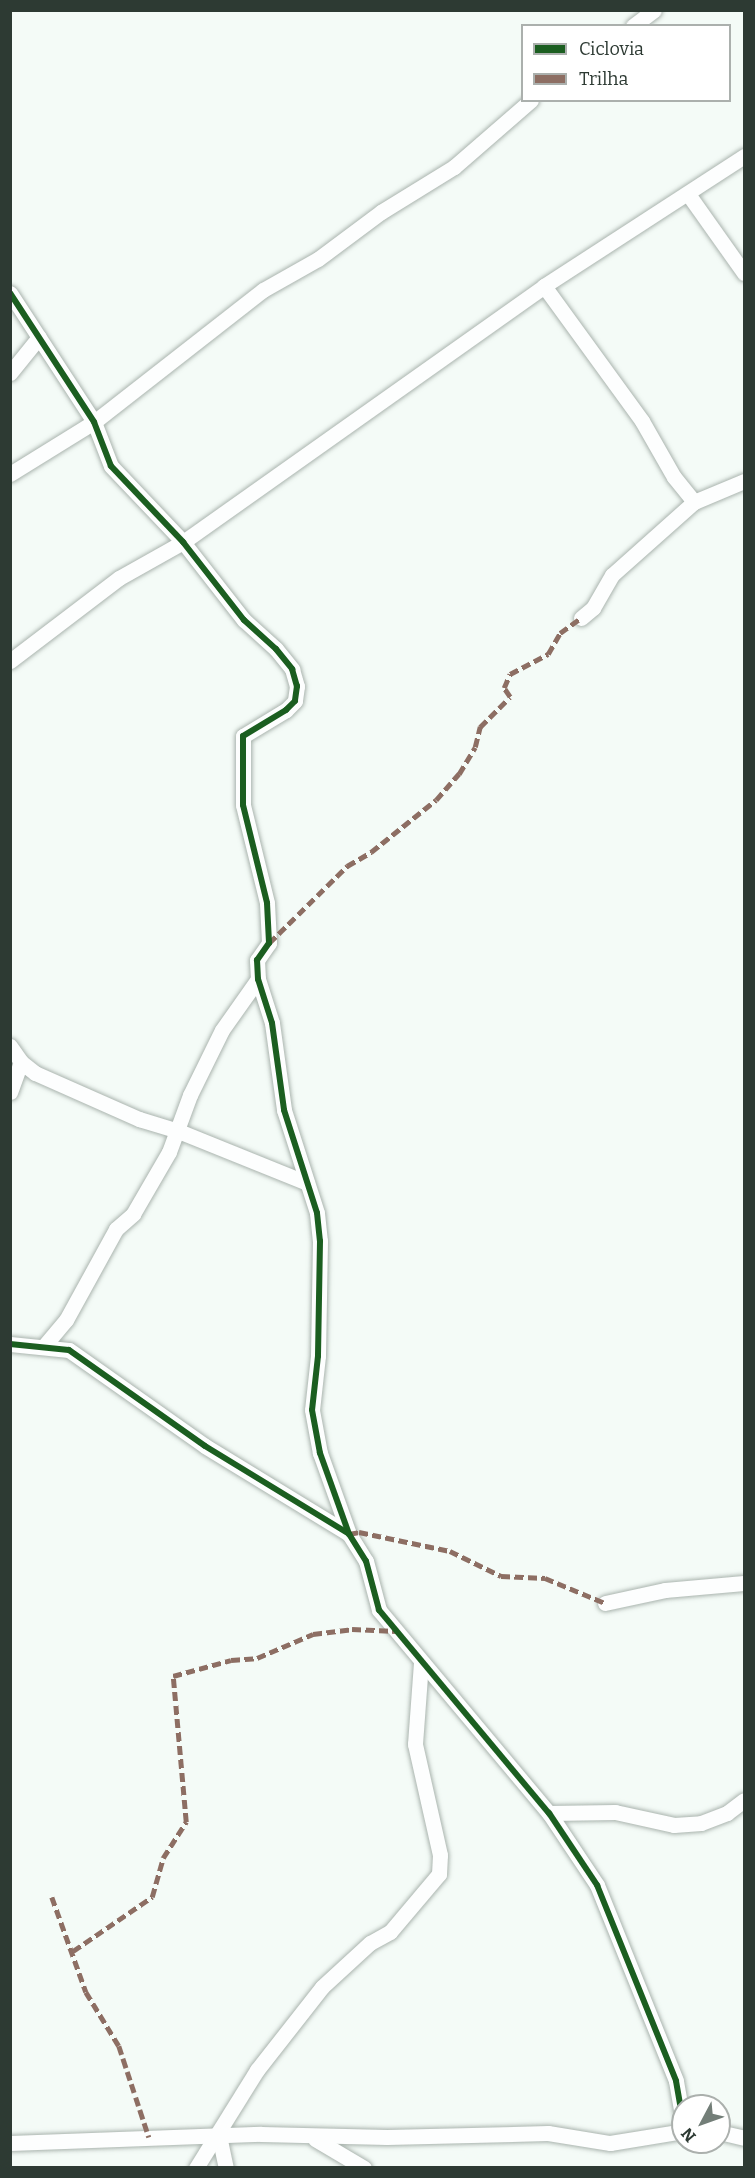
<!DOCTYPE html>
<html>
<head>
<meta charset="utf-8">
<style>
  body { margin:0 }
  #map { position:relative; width:755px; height:2178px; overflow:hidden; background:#f4fbf7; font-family:Bitter,serif }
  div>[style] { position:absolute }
  .roads { filter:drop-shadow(0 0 2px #aab4ae) drop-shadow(0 0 2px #aab4ae) }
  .street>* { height:15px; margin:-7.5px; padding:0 7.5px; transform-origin:7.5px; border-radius:7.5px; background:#fdfefe }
  .quiet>* { height:4.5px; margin-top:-2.25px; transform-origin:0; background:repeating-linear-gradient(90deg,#8d6e63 0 9px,transparent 0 13.5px) }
  .cycleway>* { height:6px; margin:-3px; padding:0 3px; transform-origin:3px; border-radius:3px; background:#1b5e20 }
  span { translate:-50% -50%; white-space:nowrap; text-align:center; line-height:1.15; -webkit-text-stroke:5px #fff; paint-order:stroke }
  .frame { position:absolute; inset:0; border:12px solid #2d3a33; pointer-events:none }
  .legend { position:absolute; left:521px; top:24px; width:210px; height:78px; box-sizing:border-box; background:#fff; border:2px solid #abb0ad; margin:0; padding:8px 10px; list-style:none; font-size:18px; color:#2d3a33 }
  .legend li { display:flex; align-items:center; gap:12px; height:30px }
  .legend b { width:30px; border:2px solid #abb0ad }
  .north { position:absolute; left:671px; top:2094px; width:60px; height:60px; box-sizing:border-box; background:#fff; border:2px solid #abb0ad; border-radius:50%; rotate:229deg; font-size:16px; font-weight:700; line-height:24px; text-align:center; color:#2d3a33 }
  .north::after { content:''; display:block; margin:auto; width:21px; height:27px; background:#737e78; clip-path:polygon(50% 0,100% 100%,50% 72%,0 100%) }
</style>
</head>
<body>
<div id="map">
  <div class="roads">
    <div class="street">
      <i style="left:633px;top:26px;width:26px;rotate:-37deg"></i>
      <i style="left:688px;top:194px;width:97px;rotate:54.7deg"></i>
      <i style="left:544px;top:286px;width:167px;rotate:54deg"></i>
      <i style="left:642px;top:421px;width:64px;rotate:60.3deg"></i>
      <i style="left:674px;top:477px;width:32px;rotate:51deg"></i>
      <i style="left:10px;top:293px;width:154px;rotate:56.9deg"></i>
      <i style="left:94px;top:422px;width:47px;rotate:68.9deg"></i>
      <i style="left:111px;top:466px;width:105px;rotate:46.5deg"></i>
      <i style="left:183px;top:542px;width:99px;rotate:52deg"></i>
      <i style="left:244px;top:620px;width:43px;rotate:42.2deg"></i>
      <i style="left:276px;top:649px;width:26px;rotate:51deg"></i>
      <i style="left:292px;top:669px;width:18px;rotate:74deg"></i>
      <i style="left:297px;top:686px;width:15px;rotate:98deg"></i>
      <i style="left:295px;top:701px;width:13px;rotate:135deg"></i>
      <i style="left:286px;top:710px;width:50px;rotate:148.8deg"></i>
      <i style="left:243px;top:736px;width:69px;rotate:90deg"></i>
      <i style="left:243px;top:805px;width:101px;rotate:76.2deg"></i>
      <i style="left:267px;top:903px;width:40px;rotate:87.1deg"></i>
      <i style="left:269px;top:943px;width:21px;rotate:125deg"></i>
      <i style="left:257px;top:960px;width:19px;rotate:87deg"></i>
      <i style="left:258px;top:979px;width:46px;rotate:72.3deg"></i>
      <i style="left:272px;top:1023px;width:88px;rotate:82.1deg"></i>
      <i style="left:284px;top:1110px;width:108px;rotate:72.2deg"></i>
      <i style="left:317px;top:1213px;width:28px;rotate:84deg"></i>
      <i style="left:320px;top:1241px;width:115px;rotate:91deg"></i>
      <i style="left:318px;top:1356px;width:54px;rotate:96.3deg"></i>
      <i style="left:312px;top:1410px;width:44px;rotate:79.5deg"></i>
      <i style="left:320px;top:1453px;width:86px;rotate:70.3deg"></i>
      <i style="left:10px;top:373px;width:46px;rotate:-51.1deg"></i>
      <i style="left:10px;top:474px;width:99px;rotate:-31.8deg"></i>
      <i style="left:94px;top:422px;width:214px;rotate:-38deg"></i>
      <i style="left:263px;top:290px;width:63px;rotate:-29.4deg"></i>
      <i style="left:318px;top:259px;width:79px;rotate:-36.7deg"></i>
      <i style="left:381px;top:212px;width:86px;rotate:-31.7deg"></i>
      <i style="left:454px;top:167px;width:102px;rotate:-41deg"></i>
      <i style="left:581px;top:618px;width:16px;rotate:-40deg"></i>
      <i style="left:593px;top:608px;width:38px;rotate:-60deg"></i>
      <i style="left:612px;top:575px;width:110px;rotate:-41.7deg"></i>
      <i style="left:694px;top:502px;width:54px;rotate:-22.8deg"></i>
      <i style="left:10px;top:661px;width:137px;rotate:-37.3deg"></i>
      <i style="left:119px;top:578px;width:73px;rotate:-29.4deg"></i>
      <i style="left:183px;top:542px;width:443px;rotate:-35.3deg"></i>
      <i style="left:544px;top:286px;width:239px;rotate:-33deg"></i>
      <i style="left:10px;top:1046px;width:19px;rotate:55deg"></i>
      <i style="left:21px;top:1062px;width:32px;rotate:110deg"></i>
      <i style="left:21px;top:1062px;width:18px;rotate:38deg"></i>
      <i style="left:35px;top:1073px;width:114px;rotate:23.9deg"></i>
      <i style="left:139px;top:1119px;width:39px;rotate:17deg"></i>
      <i style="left:176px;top:1130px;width:141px;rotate:22deg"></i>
      <i style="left:10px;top:1344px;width:59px;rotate:5.8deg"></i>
      <i style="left:69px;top:1350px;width:166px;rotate:35.2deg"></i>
      <i style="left:205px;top:1446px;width:169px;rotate:31.4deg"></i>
      <i style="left:349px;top:1534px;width:32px;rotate:58deg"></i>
      <i style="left:366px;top:1561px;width:51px;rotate:75.1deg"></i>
      <i style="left:379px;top:1610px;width:265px;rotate:50.1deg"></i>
      <i style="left:549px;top:1813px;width:87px;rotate:56.3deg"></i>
      <i style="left:597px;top:1885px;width:211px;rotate:68deg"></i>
      <i style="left:676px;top:2081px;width:41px;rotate:80.1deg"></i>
      <i style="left:44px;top:1346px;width:34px;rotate:-50deg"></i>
      <i style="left:66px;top:1320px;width:104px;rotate:-61.2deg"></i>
      <i style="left:116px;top:1229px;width:23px;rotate:-41deg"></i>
      <i style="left:133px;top:1214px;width:72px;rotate:-59.9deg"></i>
      <i style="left:169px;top:1152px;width:61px;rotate:-69.8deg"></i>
      <i style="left:190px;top:1095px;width:72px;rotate:-63.8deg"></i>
      <i style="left:222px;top:1030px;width:62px;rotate:-54.8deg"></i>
      <i style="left:605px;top:1603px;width:61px;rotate:-12.2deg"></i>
      <i style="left:665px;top:1590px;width:79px;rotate:-5.1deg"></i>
      <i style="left:549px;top:1813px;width:66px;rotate:-0.9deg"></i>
      <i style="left:615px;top:1812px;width:60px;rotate:12.4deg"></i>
      <i style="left:674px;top:1825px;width:27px;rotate:-4deg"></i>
      <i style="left:701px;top:1823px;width:28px;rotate:-21deg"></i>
      <i style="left:727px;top:1813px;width:21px;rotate:-37deg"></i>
      <i style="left:719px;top:2132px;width:26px;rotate:13deg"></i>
      <i style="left:212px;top:2137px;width:12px;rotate:42deg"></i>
      <i style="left:221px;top:2145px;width:24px;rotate:78deg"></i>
      <i style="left:315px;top:2139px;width:57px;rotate:30.6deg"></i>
      <i style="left:10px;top:2143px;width:251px;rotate:-2.1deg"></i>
      <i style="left:261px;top:2134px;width:126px;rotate:1.4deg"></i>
      <i style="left:387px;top:2137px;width:161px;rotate:-1.4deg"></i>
      <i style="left:548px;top:2133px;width:63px;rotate:9.2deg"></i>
      <i style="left:610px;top:2143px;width:74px;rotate:-9.3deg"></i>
      <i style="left:196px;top:2168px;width:115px;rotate:-58.1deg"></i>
      <i style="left:257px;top:2070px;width:105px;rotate:-51.9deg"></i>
      <i style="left:322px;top:1987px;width:65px;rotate:-42.5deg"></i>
      <i style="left:370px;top:1943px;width:23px;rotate:-29deg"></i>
      <i style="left:390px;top:1932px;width:76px;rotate:-49.8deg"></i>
      <i style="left:439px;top:1874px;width:19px;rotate:-87deg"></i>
      <i style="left:440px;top:1855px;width:114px;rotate:-102.7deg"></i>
      <i style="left:415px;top:1744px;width:81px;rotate:-85.8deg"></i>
    </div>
  </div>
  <div class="quiet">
    <i style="left:269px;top:943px;width:110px;rotate:-44.6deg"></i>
    <i style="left:347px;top:866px;width:28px;rotate:-30deg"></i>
    <i style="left:371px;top:852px;width:83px;rotate:-38.7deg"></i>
    <i style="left:436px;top:800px;width:35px;rotate:-49deg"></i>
    <i style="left:459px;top:774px;width:31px;rotate:-59deg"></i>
    <i style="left:475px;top:747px;width:21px;rotate:-76deg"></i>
    <i style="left:480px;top:727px;width:42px;rotate:-45deg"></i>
    <i style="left:510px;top:697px;width:11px;rotate:-124deg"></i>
    <i style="left:504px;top:688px;width:15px;rotate:-67deg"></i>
    <i style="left:510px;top:674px;width:43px;rotate:-27.8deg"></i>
    <i style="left:548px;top:654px;width:24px;rotate:-60deg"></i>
    <i style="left:560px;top:633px;width:26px;rotate:-36deg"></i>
    <i style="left:349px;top:1534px;width:10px;rotate:-11deg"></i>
    <i style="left:359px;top:1532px;width:93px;rotate:11.8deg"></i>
    <i style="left:450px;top:1551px;width:57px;rotate:26.1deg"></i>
    <i style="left:501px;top:1576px;width:44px;rotate:2.6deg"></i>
    <i style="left:545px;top:1578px;width:65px;rotate:22.6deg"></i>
    <i style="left:52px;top:1897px;width:101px;rotate:70.3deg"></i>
    <i style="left:86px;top:1992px;width:63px;rotate:58.6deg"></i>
    <i style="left:119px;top:2046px;width:96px;rotate:71.8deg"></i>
    <i style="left:73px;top:1951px;width:96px;rotate:-34.4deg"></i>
    <i style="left:152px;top:1897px;width:41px;rotate:-74.2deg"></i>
    <i style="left:163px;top:1858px;width:43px;rotate:-57.4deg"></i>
    <i style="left:186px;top:1822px;width:147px;rotate:-95.1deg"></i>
    <i style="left:173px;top:1676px;width:60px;rotate:-15.4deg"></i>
    <i style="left:231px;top:1660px;width:26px;rotate:-4deg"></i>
    <i style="left:257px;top:1658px;width:61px;rotate:-23.2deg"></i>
    <i style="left:313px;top:1634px;width:39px;rotate:-7deg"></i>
    <i style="left:352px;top:1629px;width:44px;rotate:2.6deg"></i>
  </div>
  <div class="cycleway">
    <i style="left:10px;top:293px;width:154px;rotate:56.9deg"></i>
    <i style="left:94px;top:422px;width:47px;rotate:68.9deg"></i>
    <i style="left:111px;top:466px;width:105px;rotate:46.5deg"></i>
    <i style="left:183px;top:542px;width:99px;rotate:52deg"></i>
    <i style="left:244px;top:620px;width:43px;rotate:42.2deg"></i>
    <i style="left:276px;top:649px;width:26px;rotate:51deg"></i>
    <i style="left:292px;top:669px;width:18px;rotate:74deg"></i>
    <i style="left:297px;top:686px;width:15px;rotate:98deg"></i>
    <i style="left:295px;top:701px;width:13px;rotate:135deg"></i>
    <i style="left:286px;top:710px;width:50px;rotate:148.8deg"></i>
    <i style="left:243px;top:736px;width:69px;rotate:90deg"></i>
    <i style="left:243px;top:805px;width:101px;rotate:76.2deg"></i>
    <i style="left:267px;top:903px;width:40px;rotate:87.1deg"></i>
    <i style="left:269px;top:943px;width:21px;rotate:125deg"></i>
    <i style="left:257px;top:960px;width:19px;rotate:87deg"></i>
    <i style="left:258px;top:979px;width:46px;rotate:72.3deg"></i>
    <i style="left:272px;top:1023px;width:88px;rotate:82.1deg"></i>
    <i style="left:284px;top:1110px;width:108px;rotate:72.2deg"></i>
    <i style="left:317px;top:1213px;width:28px;rotate:84deg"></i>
    <i style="left:320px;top:1241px;width:115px;rotate:91deg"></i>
    <i style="left:318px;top:1356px;width:54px;rotate:96.3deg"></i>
    <i style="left:312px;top:1410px;width:44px;rotate:79.5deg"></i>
    <i style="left:320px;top:1453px;width:86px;rotate:70.3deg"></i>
    <i style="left:10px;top:1344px;width:59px;rotate:5.8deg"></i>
    <i style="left:69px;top:1350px;width:166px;rotate:35.2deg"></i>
    <i style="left:205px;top:1446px;width:169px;rotate:31.4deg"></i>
    <i style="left:349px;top:1534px;width:32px;rotate:58deg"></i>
    <i style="left:366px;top:1561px;width:51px;rotate:75.1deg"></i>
    <i style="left:379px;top:1610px;width:265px;rotate:50.1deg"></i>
    <i style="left:549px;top:1813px;width:87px;rotate:56.3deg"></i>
    <i style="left:597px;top:1885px;width:211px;rotate:68deg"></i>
    <i style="left:676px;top:2081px;width:41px;rotate:80.1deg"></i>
  </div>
  <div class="frame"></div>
  <ul class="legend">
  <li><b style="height:8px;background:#1b5e20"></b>Ciclovia</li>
  <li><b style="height:8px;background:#8d6e63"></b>Trilha</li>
  </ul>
  <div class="north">N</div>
</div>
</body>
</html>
